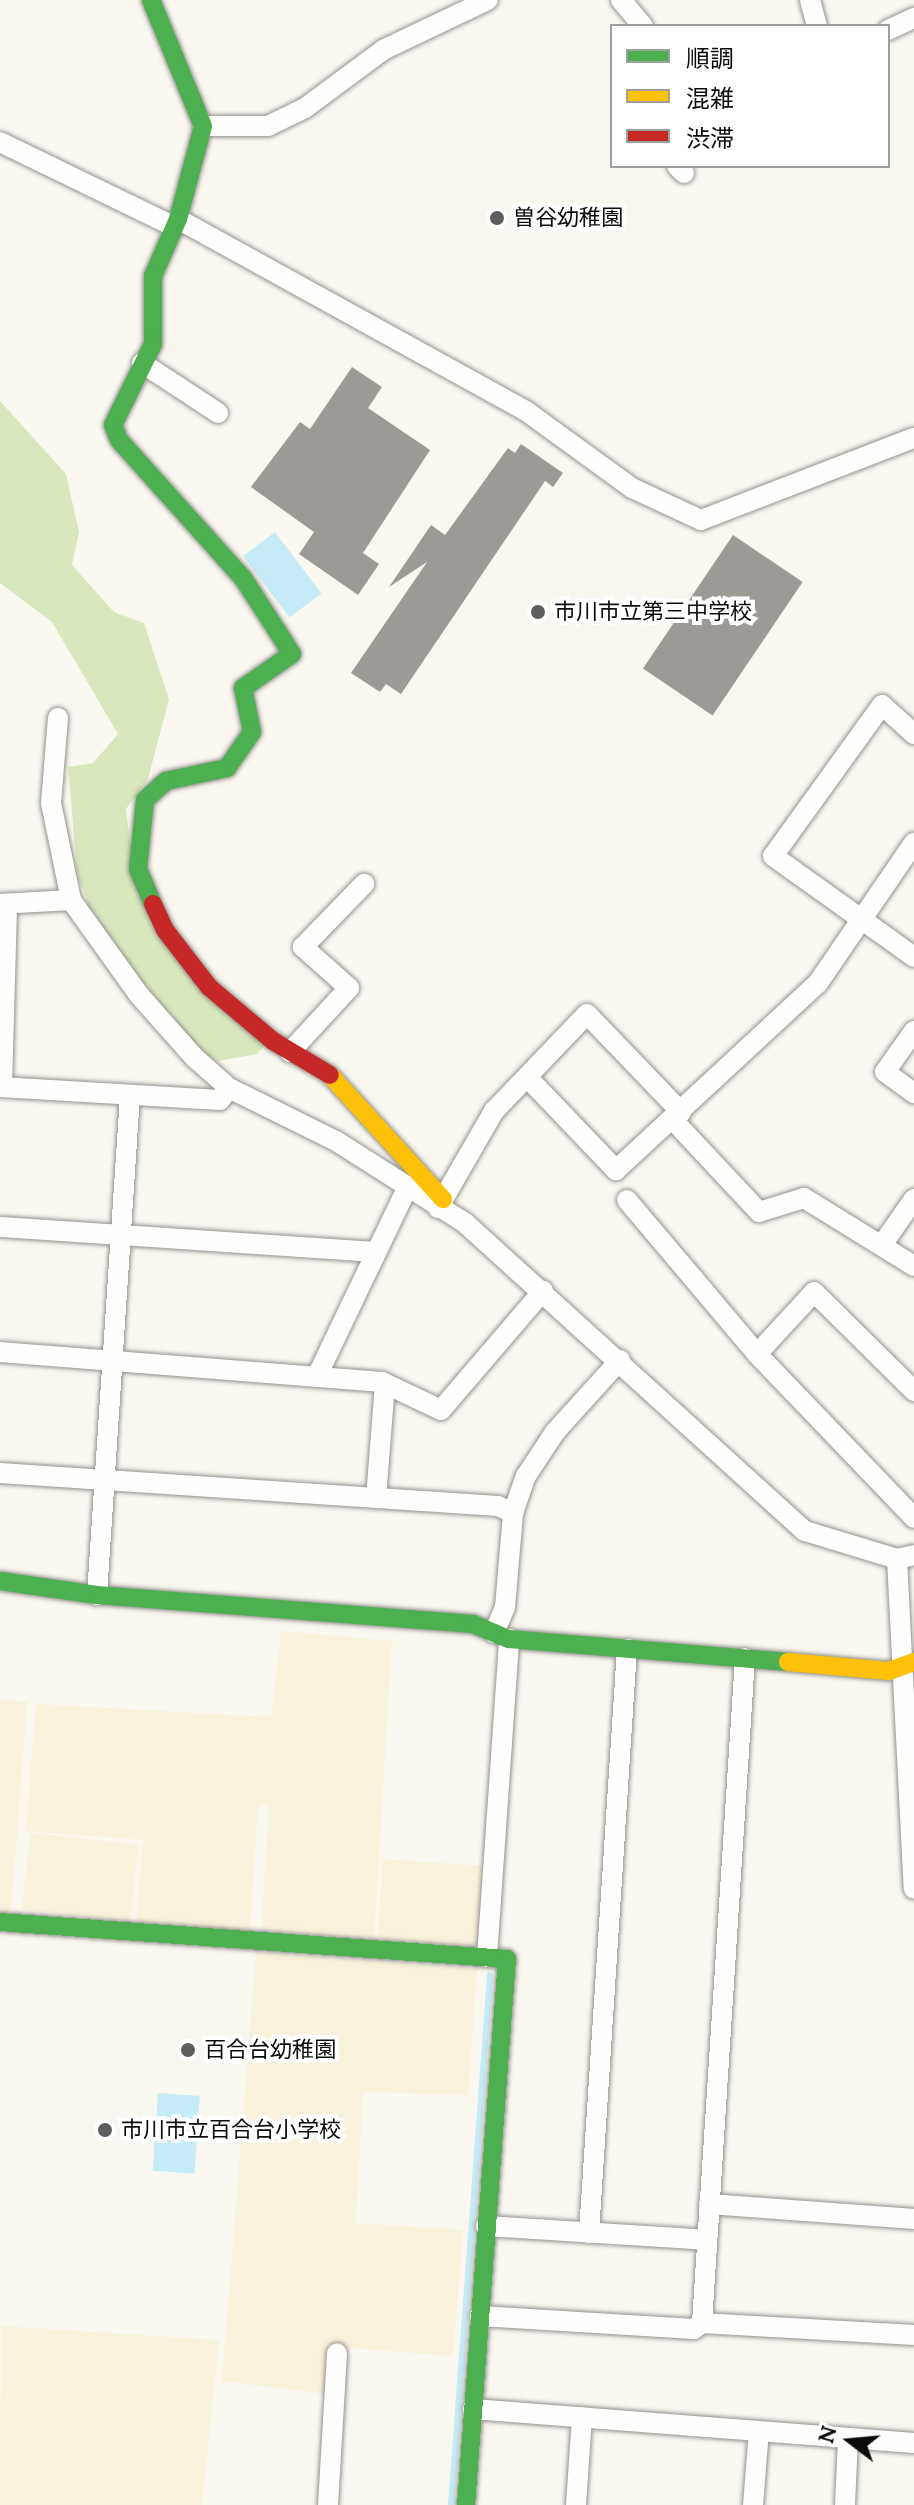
<!DOCTYPE html>
<html>
<head>
<meta charset="utf-8">
<style>
  body { margin:0 }
  #map { position:relative; width:914px; height:2505px; overflow:hidden; background:#faf7f0; font-family:Lora,"Noto Sans JP",serif }
  div>[style] { position:absolute }
  .farmland>* { inset:0; background:#f8f1db; transform-origin:0 0 }
  .forest>* { inset:0; background:#d8e8bc }
  .water>* { inset:0; background:#c5ebf6; transform-origin:0 0 }
  .stream>* { height:6px; margin:-3px; padding:0 3px; transform-origin:3px; border-radius:3px; background:#c5ebf6 }
  .building>* { inset:0; background:#9d9a96; transform-origin:0 0 }
  .roads { filter:drop-shadow(0 0 2px #93928f) drop-shadow(0 0 2px #93928f) }
  .street>* { height:20px; margin:-10px; padding:0 10px; transform-origin:10px; border-radius:10px; background:#fefefd }
  .fast>* { height:18px; margin:-9px; padding:0 9px; transform-origin:9px; border-radius:9px; background:#4caf50 }
  .slow>* { height:18px; margin:-9px; padding:0 9px; transform-origin:9px; border-radius:9px; background:#ffc107 }
  .jam>* { height:18px; margin:-9px; padding:0 9px; transform-origin:9px; border-radius:9px; background:#c62828 }
  .dots>* { width:22px; height:22px; translate:-50% -50%; box-sizing:border-box; border:4px solid #fff; border-radius:50% }
  span { translate:-50% -50%; white-space:nowrap; text-align:center; line-height:1.15; -webkit-text-stroke:8px #fff; paint-order:stroke }
  .poi-label { font-size:22px; color:#0c0c0c }
  .left { translate:0 -50%; text-align:left }
  .legend { position:absolute; left:610px; top:24px; width:280px; height:144px; box-sizing:border-box; background:#fff; border:2px solid #9e9e9e; margin:0; padding:10px 14px; list-style:none; font-size:24px; color:#0c0c0c }
  .legend li { display:flex; align-items:center; gap:16px; height:40px }
  .legend b { width:40px; border:2px solid #9e9e9e }
  .north { position:absolute; left:810px; top:2401px; width:80px; height:80px; -webkit-text-stroke:6px #fff; paint-order:stroke; rotate:286deg; font-size:22px; font-weight:700; line-height:32px; text-align:center; color:#0c0c0c }
  .north::after { content:''; display:block; margin:auto; width:28px; height:36px; background:#0c0c0c; clip-path:polygon(50% 0,100% 100%,50% 72%,0 100%) }
</style>
</head>
<body>
<div id="map">
  <div class="farmland">
    <i style="clip-path:polygon(281px 1631px,392px 1641px,374px 1938px,261px 1932px,269px 1805px,258px 1805px,250px 1932px,136px 1925px,143px 1840px,26px 1831px,36px 1704px,271px 1717px)"></i>
    <i style="clip-path:polygon(0 1700px,27px 1702px,11px 1913px,0 1913px)"></i>
    <i style="left:30px;top:1833px;width:109px;height:77px;rotate:6deg"></i>
    <i style="left:383px;top:1859px;width:101px;height:81px;rotate:4deg"></i>
    <i style="clip-path:polygon(256px 1952px,477px 1969px,468px 2095px,363px 2092px,356px 2223px,463px 2230px,453px 2356px,338px 2347px,333px 2395px,222px 2381px)"></i>
    <i style="clip-path:polygon(1px 2326px,219px 2340px,202px 2505px,0 2505px)"></i>
  </div>
  <div class="forest">
    <i style="clip-path:polygon(0 401px,66px 474px,79px 532px,72px 565px,114px 612px,144px 623px,169px 699px,148px 779px,126px 809px,137px 895px,265px 1045px,257px 1054px,218px 1061px,194px 1048px,91px 914px,77px 872px,68px 767px,93px 763px,118px 734px,52px 622px,0 583px)"></i>
  </div>
  <div class="water">
    <i style="left:275px;top:532px;width:77px;height:40px;rotate:53deg"></i>
    <i style="left:158px;top:2093px;width:42px;height:78px;rotate:4deg"></i>
  </div>
  <div class="stream">
    <i style="left:451px;top:2505px;width:531px;rotate:-85.79deg"></i>
  </div>
  <div class="building">
    <i style="clip-path:polygon(352px 367px,382px 387px,368px 408px,430px 450px,363px 553px,379px 564px,358px 595px,299px 554px,314px 532px,251px 487px,300px 422px,310px 429px)"></i>
    <i style="clip-path:polygon(521px 444px,563px 473px,553px 487px,545px 481px,401px 694px,386px 684px,380px 692px,351px 673px,427px 562px,389px 587px,431px 525px,445px 535px,508px 448px,515px 453px)"></i>
    <i style="left:733px;top:535px;width:84px;height:161px;rotate:34deg"></i>
  </div>
  <div class="roads">
    <div class="street">
      <i style="left:621px;top:0;width:34px;rotate:50deg"></i>
      <i style="left:810px;top:0;width:27px;rotate:75deg"></i>
      <i style="left:888px;top:30px;width:29px;rotate:-25deg"></i>
      <i style="left:203px;top:126px;width:65px"></i>
      <i style="left:268px;top:126px;width:41px;rotate:-25.9deg"></i>
      <i style="left:305px;top:108px;width:97px;rotate:-36.6deg"></i>
      <i style="left:383px;top:50px;width:116px;rotate:-25.5deg"></i>
      <i style="left:0;top:142px;width:192px;rotate:25.9deg"></i>
      <i style="left:677px;top:166px;width:10px;rotate:45deg"></i>
      <i style="left:178px;top:219px;width:397px;rotate:28.9deg"></i>
      <i style="left:526px;top:411px;width:131px;rotate:36deg"></i>
      <i style="left:632px;top:488px;width:76px;rotate:24.9deg"></i>
      <i style="left:701px;top:520px;width:228px;rotate:-21.1deg"></i>
      <i style="left:142px;top:363px;width:91px;rotate:33.3deg"></i>
      <i style="left:58px;top:718px;width:85px;rotate:94.7deg"></i>
      <i style="left:51px;top:803px;width:99px;rotate:78.3deg"></i>
      <i style="left:71px;top:900px;width:117px;rotate:54.4deg"></i>
      <i style="left:139px;top:995px;width:84px;rotate:48.4deg"></i>
      <i style="left:195px;top:1058px;width:45px;rotate:41.4deg"></i>
      <i style="left:229px;top:1088px;width:119px;rotate:26.4deg"></i>
      <i style="left:336px;top:1141px;width:153px;rotate:32.4deg"></i>
      <i style="left:465px;top:1223px;width:459px;rotate:42.2deg"></i>
      <i style="left:805px;top:1531px;width:96px;rotate:16.9deg"></i>
      <i style="left:897px;top:1559px;width:17px;rotate:-13deg"></i>
      <i style="left:914px;top:734px;width:43px;rotate:-137.8deg"></i>
      <i style="left:882px;top:705px;width:186px;rotate:125.8deg"></i>
      <i style="left:773px;top:856px;width:173px;rotate:35.6deg"></i>
      <i style="left:0;top:904px;width:71px;rotate:-3.2deg"></i>
      <i style="left:914px;top:1031px;width:50px;rotate:125.3deg"></i>
      <i style="left:885px;top:1072px;width:36px;rotate:36deg"></i>
      <i style="left:290px;top:1052px;width:87px;rotate:-47.3deg"></i>
      <i style="left:349px;top:988px;width:62px;rotate:-138.3deg"></i>
      <i style="left:303px;top:947px;width:88px;rotate:-45.9deg"></i>
      <i style="left:527px;top:1077px;width:129px;rotate:46.3deg"></i>
      <i style="left:616px;top:1170px;width:275px;rotate:-42.8deg"></i>
      <i style="left:818px;top:983px;width:170px;rotate:-55.6deg"></i>
      <i style="left:0;top:1087px;width:220px;rotate:3.4deg"></i>
      <i style="left:220px;top:1100px;width:15px;rotate:-53deg"></i>
      <i style="left:2px;top:1087px;width:183px;rotate:-88.4deg"></i>
      <i style="left:673px;top:1120px;width:126px;rotate:46.9deg"></i>
      <i style="left:759px;top:1212px;width:47px;rotate:-17.3deg"></i>
      <i style="left:804px;top:1198px;width:129px;rotate:31.7deg"></i>
      <i style="left:627px;top:1200px;width:202px;rotate:49.8deg"></i>
      <i style="left:757px;top:1354px;width:227px;rotate:46.2deg"></i>
      <i style="left:438px;top:1208px;width:112px;rotate:-60deg"></i>
      <i style="left:494px;top:1111px;width:134px;rotate:-46.2deg"></i>
      <i style="left:587px;top:1014px;width:136px;rotate:46.2deg"></i>
      <i style="left:0;top:1227px;width:374px;rotate:3.8deg"></i>
      <i style="left:882px;top:1245px;width:56px;rotate:-55.2deg"></i>
      <i style="left:0;top:1352px;width:383px;rotate:4.5deg"></i>
      <i style="left:382px;top:1382px;width:65px;rotate:25.4deg"></i>
      <i style="left:441px;top:1410px;width:157px;rotate:-49.4deg"></i>
      <i style="left:757px;top:1354px;width:84px;rotate:-47.4deg"></i>
      <i style="left:814px;top:1292px;width:141px;rotate:44.7deg"></i>
      <i style="left:318px;top:1374px;width:206px;rotate:-64.4deg"></i>
      <i style="left:0;top:1473px;width:499px;rotate:3.8deg"></i>
      <i style="left:498px;top:1506px;width:17px;rotate:25deg"></i>
      <i style="left:376px;top:1498px;width:115px;rotate:-85.5deg"></i>
      <i style="left:897px;top:1559px;width:330px;rotate:87.1deg"></i>
      <i style="left:97px;top:1595px;width:500px;rotate:-86.22deg"></i>
      <i style="left:494px;top:1633px;width:28px;rotate:-67deg"></i>
      <i style="left:505px;top:1607px;width:94px;rotate:-85.1deg"></i>
      <i style="left:513px;top:1513px;width:39px;rotate:-71deg"></i>
      <i style="left:526px;top:1476px;width:53px;rotate:-56.6deg"></i>
      <i style="left:555px;top:1432px;width:97px;rotate:-47.9deg"></i>
      <i style="left:487px;top:1957px;width:319px;rotate:-86deg"></i>
      <i style="left:709px;top:2204px;width:206px;rotate:4.2deg"></i>
      <i style="left:486px;top:2226px;width:220px;rotate:3.6deg"></i>
      <i style="left:589px;top:2233px;width:585px;rotate:-86.28deg"></i>
      <i style="left:480px;top:2316px;width:214px;rotate:3.5deg"></i>
      <i style="left:694px;top:2329px;width:10px;rotate:-37deg"></i>
      <i style="left:702px;top:2323px;width:666px;rotate:-86.3deg"></i>
      <i style="left:702px;top:2323px;width:212px;rotate:3.2deg"></i>
      <i style="left:473px;top:2409px;width:442px;rotate:4.4deg"></i>
      <i style="left:328px;top:2505px;width:152px;rotate:-86.6deg"></i>
      <i style="left:576px;top:2505px;width:88px;rotate:-86.1deg"></i>
      <i style="left:753px;top:2505px;width:74px;rotate:-85.4deg"></i>
      <i style="left:845px;top:2505px;width:67px;rotate:-87.4deg"></i>
    </div>
    <div class="fast">
      <i style="left:151px;top:0;width:136px;rotate:67.6deg"></i>
      <i style="left:203px;top:126px;width:96px;rotate:105deg"></i>
      <i style="left:178px;top:219px;width:62px;rotate:113.7deg"></i>
      <i style="left:153px;top:276px;width:68px;rotate:90deg"></i>
      <i style="left:153px;top:344px;width:90px;rotate:116.3deg"></i>
      <i style="left:113px;top:425px;width:16px;rotate:68deg"></i>
      <i style="left:119px;top:440px;width:186px;rotate:48.1deg"></i>
      <i style="left:243px;top:578px;width:90px;rotate:57.2deg"></i>
      <i style="left:292px;top:654px;width:60px;rotate:145.2deg"></i>
      <i style="left:243px;top:688px;width:45px;rotate:78.4deg"></i>
      <i style="left:252px;top:732px;width:44px;rotate:124.8deg"></i>
      <i style="left:227px;top:768px;width:62px;rotate:168deg"></i>
      <i style="left:166px;top:781px;width:28px;rotate:138deg"></i>
      <i style="left:145px;top:800px;width:69px;rotate:95.8deg"></i>
      <i style="left:138px;top:869px;width:38px;rotate:67deg"></i>
      <i style="left:0;top:1581px;width:98px;rotate:8.2deg"></i>
      <i style="left:97px;top:1595px;width:377px;rotate:4.4deg"></i>
      <i style="left:473px;top:1624px;width:39px;rotate:23deg"></i>
      <i style="left:509px;top:1639px;width:280px;rotate:4.7deg"></i>
      <i style="left:0;top:1922px;width:508px;rotate:4.17deg"></i>
      <i style="left:507px;top:1959px;width:548px;rotate:94.29deg"></i>
    </div>
    <div class="slow">
      <i style="left:330px;top:1075px;width:168px;rotate:47.7deg"></i>
      <i style="left:788px;top:1662px;width:101px;rotate:5.1deg"></i>
      <i style="left:889px;top:1671px;width:27px;rotate:-20deg"></i>
    </div>
    <div class="jam">
      <i style="left:153px;top:904px;width:29px;rotate:65deg"></i>
      <i style="left:165px;top:930px;width:72px;rotate:52.3deg"></i>
      <i style="left:209px;top:987px;width:84px;rotate:40.2deg"></i>
      <i style="left:273px;top:1041px;width:66px;rotate:30.8deg"></i>
    </div>
  </div>
  <div class="dots">
    <i style="left:497px;top:218px;background:#5f5e5c"></i>
    <i style="left:538px;top:612px;background:#5f5e5c"></i>
    <i style="left:188px;top:2050px;background:#5f5e5c"></i>
    <i style="left:105px;top:2130px;background:#5f5e5c"></i>
  </div>
  <div class="poi-label">
    <span class="left" style="left:513px;top:218px">曽谷幼稚園</span>
    <span class="left" style="left:554px;top:612px">市川市立第三中学校</span>
    <span class="left" style="left:204px;top:2050px">百合台幼稚園</span>
    <span class="left" style="left:121px;top:2130px">市川市立百合台小学校</span>
  </div>
  <ul class="legend">
  <li><b style="height:10px;background:#4caf50"></b>順調</li>
  <li><b style="height:10px;background:#ffc107"></b>混雑</li>
  <li><b style="height:10px;background:#c62828"></b>渋滞</li>
  </ul>
  <div class="north">N</div>
</div>
</body>
</html>
